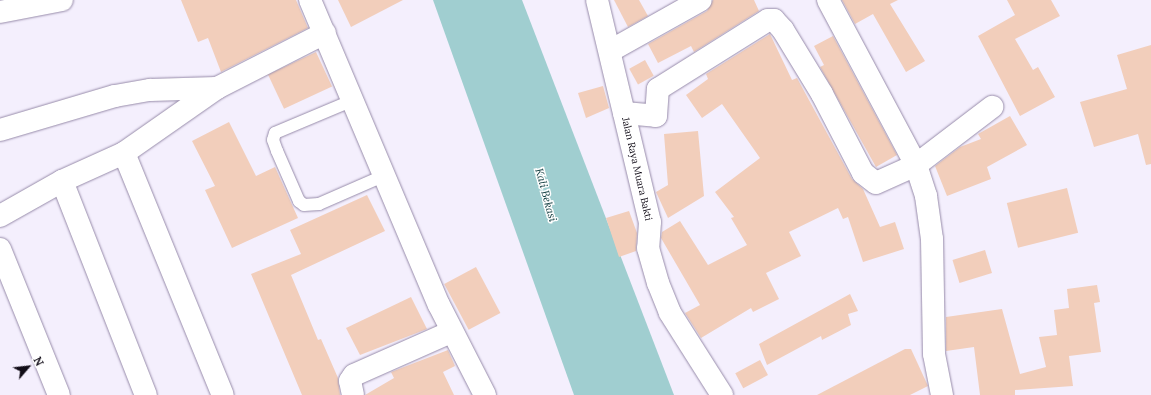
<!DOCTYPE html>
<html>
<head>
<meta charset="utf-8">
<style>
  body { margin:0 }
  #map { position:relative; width:1151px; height:395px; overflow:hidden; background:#f4effd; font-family:Lora,serif }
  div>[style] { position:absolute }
  .water>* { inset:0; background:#a0ced0 }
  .building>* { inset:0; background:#f2cebb; transform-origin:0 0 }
  .roads { filter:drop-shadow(0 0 1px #978baa) drop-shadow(0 0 1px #978baa) }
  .service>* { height:12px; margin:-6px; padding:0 6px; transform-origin:6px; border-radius:6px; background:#fff }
  .minor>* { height:22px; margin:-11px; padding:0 11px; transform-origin:11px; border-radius:11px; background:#fff }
  .primary>* { height:22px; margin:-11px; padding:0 11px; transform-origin:11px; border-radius:11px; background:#fff }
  span { translate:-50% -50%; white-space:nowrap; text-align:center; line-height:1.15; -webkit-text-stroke:3px #fff; paint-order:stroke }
  .street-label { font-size:10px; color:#110c17 }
  .water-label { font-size:11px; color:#154043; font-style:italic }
  .north { position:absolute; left:8px; top:347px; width:40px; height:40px; -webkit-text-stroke:3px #fff; paint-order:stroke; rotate:62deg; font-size:11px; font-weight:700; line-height:16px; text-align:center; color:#110c17 }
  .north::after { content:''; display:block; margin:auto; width:14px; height:18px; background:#110c17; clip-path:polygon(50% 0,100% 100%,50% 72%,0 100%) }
</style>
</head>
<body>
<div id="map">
  <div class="water">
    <i style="clip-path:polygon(433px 0,522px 0,674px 395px,574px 395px)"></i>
  </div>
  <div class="building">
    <i style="clip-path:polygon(181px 0,296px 0,308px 28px,221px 72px,208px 38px,198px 42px)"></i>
    <i style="clip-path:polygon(338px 0,403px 0,351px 27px)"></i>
    <i style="clip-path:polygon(614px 0,639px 0,648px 16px,628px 27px)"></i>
    <i style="clip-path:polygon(713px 0,754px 0,759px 11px,694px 52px,691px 46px,658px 63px,648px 44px,707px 11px)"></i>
    <i style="clip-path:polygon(842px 0,898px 0,890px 4px,925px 61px,906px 72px,873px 14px,855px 24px)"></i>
    <i style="clip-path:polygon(1007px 0,1051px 0,1060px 16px,1015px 39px,1033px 70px,1038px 67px,1055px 97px,1020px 116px,978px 36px,1015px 15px)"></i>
    <i style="clip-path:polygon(770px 34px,792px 80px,797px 78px,852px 179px,863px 189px,880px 227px,895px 222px,904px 249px,863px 262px,848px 217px,843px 219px,838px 208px,789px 232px,801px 256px,766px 273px,779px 299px,753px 312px,751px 308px,701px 338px,685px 313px,700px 305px,661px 238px,662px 232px,680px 221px,708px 265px,747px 245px,731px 218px,734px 217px,715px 192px,760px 158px,722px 104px,702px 118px,686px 95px,708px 79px,706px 74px)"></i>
    <i style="clip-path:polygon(833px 36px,897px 155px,876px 167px,820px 67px,824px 65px,814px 46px)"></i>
    <i style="clip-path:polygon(1151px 45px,1151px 164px,1146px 165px,1138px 134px,1094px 147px,1080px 102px,1127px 89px,1117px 55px)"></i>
    <i style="left:316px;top:52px;width:38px;height:53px;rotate:65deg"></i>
    <i style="left:645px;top:60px;width:18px;height:18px;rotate:61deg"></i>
    <i style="clip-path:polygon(603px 86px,609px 108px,586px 118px,578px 93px)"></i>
    <i style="clip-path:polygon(1010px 116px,1027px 145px,987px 167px,991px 179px,947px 196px,935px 166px,960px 147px,981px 139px,978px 134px)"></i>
    <i style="clip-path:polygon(229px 122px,256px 176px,275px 167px,298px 218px,232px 248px,205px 190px,215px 186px,192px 141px)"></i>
    <i style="clip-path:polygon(698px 131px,704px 196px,668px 218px,656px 192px,668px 185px,664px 134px)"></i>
    <i style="left:1067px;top:188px;width:46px;height:62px;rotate:76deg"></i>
    <i style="clip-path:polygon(367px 195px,385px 231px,291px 275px,318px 340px,321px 339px,338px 378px,340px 395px,302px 395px,251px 274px,301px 254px,290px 230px)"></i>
    <i style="clip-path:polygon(629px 211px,637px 233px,636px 251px,619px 257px,606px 218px)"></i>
    <i style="left:985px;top:250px;width:24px;height:34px;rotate:73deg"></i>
    <i style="left:476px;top:267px;width:52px;height:36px;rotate:62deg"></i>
    <i style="clip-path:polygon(1097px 285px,1100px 302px,1094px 303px,1101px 352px,1069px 356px,1073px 386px,1015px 390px,1015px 395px,980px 395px,974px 347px,946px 351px,946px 317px,1002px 309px,1020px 374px,1046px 367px,1039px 337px,1057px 335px,1054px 310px,1069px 308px,1067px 289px)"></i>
    <i style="clip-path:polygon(850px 294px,858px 311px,848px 314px,851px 325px,822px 340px,821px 336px,767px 365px,759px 344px)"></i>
    <i style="clip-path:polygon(411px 297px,427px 329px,360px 355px,346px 328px)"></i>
    <i style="clip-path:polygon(905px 349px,911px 349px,928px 386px,910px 395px,817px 395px)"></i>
    <i style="clip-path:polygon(448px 350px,455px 366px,443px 372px,454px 395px,365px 395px,394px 378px,391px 372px)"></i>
    <i style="left:760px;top:360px;width:17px;height:28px;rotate:62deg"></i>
  </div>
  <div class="roads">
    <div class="service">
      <i style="left:351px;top:101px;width:82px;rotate:157.2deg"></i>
      <i style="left:275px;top:133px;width:7px;rotate:106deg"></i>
      <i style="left:273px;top:140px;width:12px;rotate:70deg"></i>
      <i style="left:277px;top:151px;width:55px;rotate:66.3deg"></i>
      <i style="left:299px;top:201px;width:6px;rotate:39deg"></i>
      <i style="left:304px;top:205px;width:15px;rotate:-4deg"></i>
      <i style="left:319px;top:204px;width:70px;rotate:-23.6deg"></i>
    </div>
    <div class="minor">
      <i style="left:310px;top:0;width:331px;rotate:67.1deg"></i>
      <i style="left:439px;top:305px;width:101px;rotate:62.9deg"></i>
      <i style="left:828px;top:0;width:187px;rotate:61.9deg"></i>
      <i style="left:916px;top:165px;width:33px;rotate:72deg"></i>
      <i style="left:926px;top:196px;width:43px;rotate:82.1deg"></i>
      <i style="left:932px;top:239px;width:115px;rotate:89deg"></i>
      <i style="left:934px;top:354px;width:42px;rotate:79deg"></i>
      <i style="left:0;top:12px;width:63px;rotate:-11deg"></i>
      <i style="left:610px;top:51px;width:104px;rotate:-29.3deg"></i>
      <i style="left:624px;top:113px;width:32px;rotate:5deg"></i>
      <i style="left:656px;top:116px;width:27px;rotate:-86deg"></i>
      <i style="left:658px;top:89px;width:130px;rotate:-32.1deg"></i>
      <i style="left:768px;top:20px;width:6px"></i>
      <i style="left:774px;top:20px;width:13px;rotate:48deg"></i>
      <i style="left:783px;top:30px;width:75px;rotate:58.6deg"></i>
      <i style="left:822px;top:94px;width:89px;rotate:62.6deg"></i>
      <i style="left:863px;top:173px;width:16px;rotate:38deg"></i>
      <i style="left:876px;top:183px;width:44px;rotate:-24.2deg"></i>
      <i style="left:916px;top:165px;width:96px;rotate:-37.3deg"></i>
      <i style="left:0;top:130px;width:120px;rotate:-16.5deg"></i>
      <i style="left:115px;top:96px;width:36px;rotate:-10deg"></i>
      <i style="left:150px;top:90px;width:67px;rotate:-1.7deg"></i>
      <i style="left:217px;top:88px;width:121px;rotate:-27deg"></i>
      <i style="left:124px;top:153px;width:261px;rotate:67.8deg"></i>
      <i style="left:62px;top:181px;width:230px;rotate:68.6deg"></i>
      <i style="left:0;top:216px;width:71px;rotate:-29.4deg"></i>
      <i style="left:62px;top:181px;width:68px;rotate:-24.3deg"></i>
      <i style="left:124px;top:153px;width:113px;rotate:-35deg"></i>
      <i style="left:0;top:249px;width:157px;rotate:68deg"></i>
      <i style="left:353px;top:395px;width:14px;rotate:-102deg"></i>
      <i style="left:350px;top:381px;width:7px;rotate:-56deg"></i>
      <i style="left:354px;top:375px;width:106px;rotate:-23.9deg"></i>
    </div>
    <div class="primary">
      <i style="left:597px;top:0;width:228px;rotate:76.6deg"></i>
      <i style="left:650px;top:222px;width:26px;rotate:94deg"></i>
      <i style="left:648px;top:248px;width:36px;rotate:74deg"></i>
      <i style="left:658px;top:283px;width:32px;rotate:68deg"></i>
      <i style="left:670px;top:313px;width:97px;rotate:57.6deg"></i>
    </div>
  </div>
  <div class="street-label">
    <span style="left:637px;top:169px;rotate:77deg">Jalan Raya Muara Bakti</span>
  </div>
  <div class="water-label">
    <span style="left:546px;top:195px;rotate:75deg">Kali Bekasi</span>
  </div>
  <div class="north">N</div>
</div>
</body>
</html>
